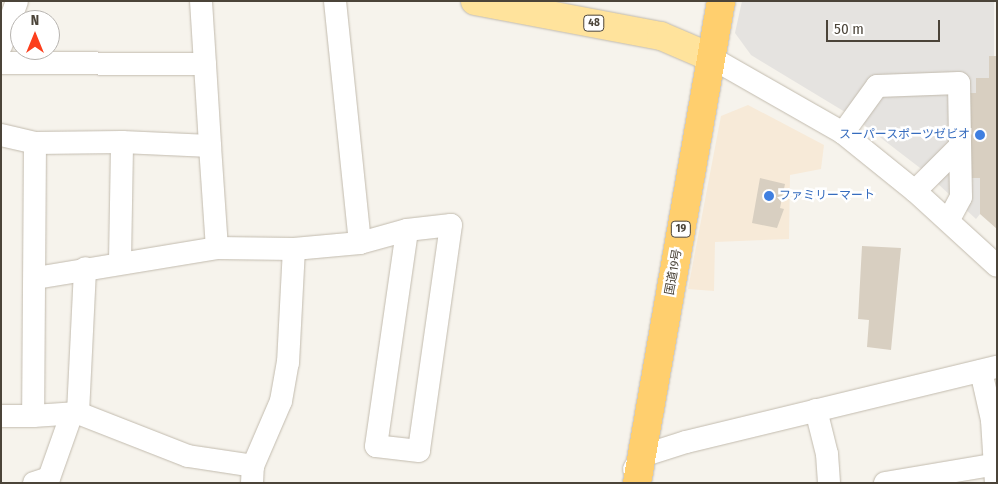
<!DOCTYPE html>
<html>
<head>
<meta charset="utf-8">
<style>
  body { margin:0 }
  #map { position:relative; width:998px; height:484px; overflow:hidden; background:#f6f3ec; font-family:"Fira Sans Condensed","Noto Sans JP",sans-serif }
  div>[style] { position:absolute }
  .commercial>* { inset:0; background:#f7ead8 }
  .parking>* { inset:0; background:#e5e3e0 }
  .building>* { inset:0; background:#d8cfc1 }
  .roads { filter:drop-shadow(0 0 1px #c2bbae) drop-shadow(0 0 1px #c2bbae) }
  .minor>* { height:22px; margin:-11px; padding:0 11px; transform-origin:11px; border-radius:11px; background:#fff }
  .major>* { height:28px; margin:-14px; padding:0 14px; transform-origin:14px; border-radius:14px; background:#ffe39c }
  .highway>* { height:28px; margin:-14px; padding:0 14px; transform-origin:14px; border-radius:14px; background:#ffcf6e }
  .dots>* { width:14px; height:14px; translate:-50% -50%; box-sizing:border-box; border:2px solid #fff; border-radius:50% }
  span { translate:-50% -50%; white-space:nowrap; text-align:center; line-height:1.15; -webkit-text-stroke:5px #fff; paint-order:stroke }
  .shield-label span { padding:1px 4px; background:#fff; border:1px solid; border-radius:4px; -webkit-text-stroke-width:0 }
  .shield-label { font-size:11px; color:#4b4439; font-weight:700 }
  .shop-label { font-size:12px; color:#366cbe }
  .right { translate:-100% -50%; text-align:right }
  .left { translate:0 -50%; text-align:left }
  .street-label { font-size:12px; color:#4b4439 }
  .frame { position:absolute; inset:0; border:2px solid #4b4439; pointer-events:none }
  .north { position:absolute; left:10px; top:10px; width:50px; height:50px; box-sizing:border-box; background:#fff; border:1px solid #b7b4b0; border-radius:50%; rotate:0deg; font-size:14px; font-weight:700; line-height:20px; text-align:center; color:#4b4439 }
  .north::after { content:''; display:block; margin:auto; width:18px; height:22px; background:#fc3f1d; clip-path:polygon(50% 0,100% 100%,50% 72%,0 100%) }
  .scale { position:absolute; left:826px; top:20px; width:114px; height:22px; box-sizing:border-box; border:2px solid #4b4439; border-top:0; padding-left:6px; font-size:15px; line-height:18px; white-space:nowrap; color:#4b4439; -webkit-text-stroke:4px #fff; paint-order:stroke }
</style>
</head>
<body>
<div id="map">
  <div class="commercial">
    <i style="clip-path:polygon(748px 105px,824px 145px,821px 169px,790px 175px,789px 239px,715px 242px,714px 291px,688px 289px,721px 116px)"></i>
  </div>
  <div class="parking">
    <i style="clip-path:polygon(742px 1px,994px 1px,994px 56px,989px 56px,989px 78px,976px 78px,976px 93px,963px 93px,980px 178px,980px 214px,976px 219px,924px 171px,855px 118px,751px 55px,735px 33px)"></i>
  </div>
  <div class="building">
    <i style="clip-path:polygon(989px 56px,997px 56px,997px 229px,980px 214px,980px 178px,964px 178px,963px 93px,976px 93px,976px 78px,989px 78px)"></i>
    <i style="clip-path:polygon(760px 178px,785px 184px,780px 208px,784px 209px,777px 228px,752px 223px)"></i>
    <i style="clip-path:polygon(862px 246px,901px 248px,891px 350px,867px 347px,869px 320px,858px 319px)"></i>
  </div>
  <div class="roads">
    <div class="minor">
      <i style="left:201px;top:1px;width:145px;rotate:86.4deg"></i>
      <i style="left:1px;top:46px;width:48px;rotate:-70.4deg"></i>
      <i style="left:710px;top:57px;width:153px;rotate:29.7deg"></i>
      <i style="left:843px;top:133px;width:92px;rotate:38.9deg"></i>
      <i style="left:915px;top:191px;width:111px;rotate:42.4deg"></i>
      <i style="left:1px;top:63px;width:204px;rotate:0.3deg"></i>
      <i style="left:843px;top:133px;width:58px;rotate:-54.1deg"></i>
      <i style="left:877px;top:86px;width:82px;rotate:-2.1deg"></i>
      <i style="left:959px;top:83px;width:114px;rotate:89deg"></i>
      <i style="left:961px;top:197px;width:26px;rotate:118deg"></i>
      <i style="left:1px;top:135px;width:35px;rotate:13deg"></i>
      <i style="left:35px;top:143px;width:273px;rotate:90.4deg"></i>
      <i style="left:33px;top:416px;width:45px;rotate:-3.8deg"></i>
      <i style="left:78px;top:413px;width:118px;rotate:21.4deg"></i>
      <i style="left:188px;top:456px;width:66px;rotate:8.7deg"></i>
      <i style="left:35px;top:143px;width:87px;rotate:-0.7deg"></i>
      <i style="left:915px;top:191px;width:62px;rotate:-45deg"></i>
      <i style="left:360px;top:243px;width:49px;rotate:-15.5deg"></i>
      <i style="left:407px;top:230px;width:44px;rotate:-6.5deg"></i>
      <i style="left:451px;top:225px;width:228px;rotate:98.1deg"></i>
      <i style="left:419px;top:451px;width:43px;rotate:-173.4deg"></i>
      <i style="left:376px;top:446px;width:218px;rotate:-81.8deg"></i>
      <i style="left:120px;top:261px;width:119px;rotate:-89deg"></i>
      <i style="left:122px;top:142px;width:88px;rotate:2.6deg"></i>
      <i style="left:210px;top:146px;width:102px;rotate:86.1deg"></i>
      <i style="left:36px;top:278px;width:183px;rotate:-9.4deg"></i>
      <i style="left:217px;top:248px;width:77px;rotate:0.7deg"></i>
      <i style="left:294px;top:249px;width:66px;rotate:-5.2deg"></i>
      <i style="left:360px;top:243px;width:243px;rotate:-95.9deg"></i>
      <i style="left:981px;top:371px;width:50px;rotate:77.3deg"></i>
      <i style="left:992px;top:420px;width:63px;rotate:86.4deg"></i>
      <i style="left:816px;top:410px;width:45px;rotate:76deg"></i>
      <i style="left:827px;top:454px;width:29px;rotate:86deg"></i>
      <i style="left:78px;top:413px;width:145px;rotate:-87.2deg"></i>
      <i style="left:1px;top:416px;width:32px"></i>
      <i style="left:634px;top:469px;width:15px;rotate:-58deg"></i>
      <i style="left:642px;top:456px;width:46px;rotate:-17.7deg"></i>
      <i style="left:686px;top:442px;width:320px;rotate:-13.6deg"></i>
      <i style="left:34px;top:483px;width:16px;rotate:-18deg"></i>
      <i style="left:49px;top:478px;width:69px;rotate:-70.5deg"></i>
      <i style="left:252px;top:483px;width:17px;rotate:-87deg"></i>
      <i style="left:253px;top:466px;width:71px;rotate:-66.7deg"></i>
      <i style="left:281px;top:401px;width:39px;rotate:-80deg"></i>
      <i style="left:288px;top:363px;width:114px;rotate:-87deg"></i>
      <i style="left:885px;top:483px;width:114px;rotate:-9.6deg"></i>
    </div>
    <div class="major">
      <i style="left:475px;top:1px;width:189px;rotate:10.7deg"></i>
      <i style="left:661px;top:36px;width:53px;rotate:23.2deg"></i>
    </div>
    <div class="highway">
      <i style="left:637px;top:483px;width:489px;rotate:-80.1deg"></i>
    </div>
  </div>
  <div class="dots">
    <i style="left:980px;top:135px;background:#3f7fe0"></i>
    <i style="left:769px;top:196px;background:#3f7fe0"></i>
  </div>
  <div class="shield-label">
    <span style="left:594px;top:23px">48</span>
    <span style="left:681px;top:229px">19</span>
  </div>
  <div class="shop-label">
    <span class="right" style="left:970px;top:135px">スーパースポーツゼビオ</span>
    <span class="left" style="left:779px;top:196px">ファミリーマート</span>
  </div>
  <div class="street-label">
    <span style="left:674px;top:272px;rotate:-80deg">国道19号</span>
  </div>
  <div class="frame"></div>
  <div class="north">N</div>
  <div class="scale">50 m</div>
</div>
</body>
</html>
